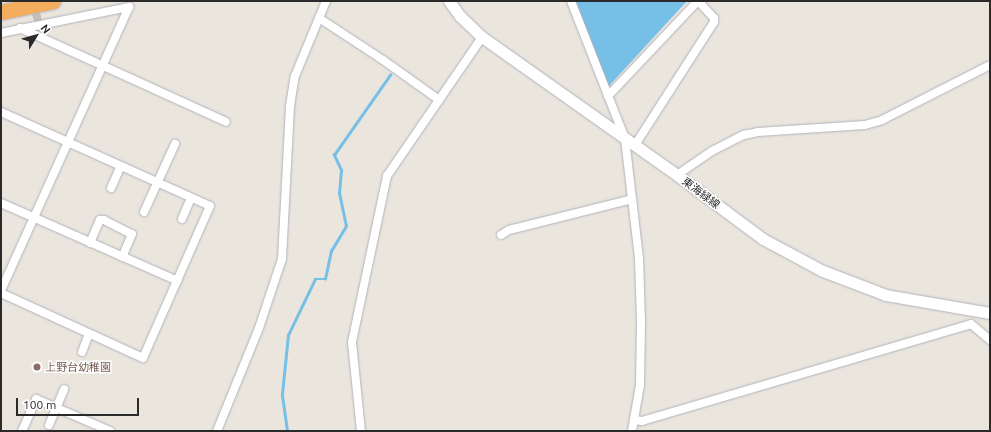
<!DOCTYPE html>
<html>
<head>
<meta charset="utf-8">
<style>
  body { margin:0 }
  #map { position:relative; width:991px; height:432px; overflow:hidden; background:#ebe6dd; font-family:Ubuntu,"Noto Sans JP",sans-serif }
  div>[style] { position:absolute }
  .water>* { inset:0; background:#76bfe7 }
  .stream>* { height:2.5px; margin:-1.25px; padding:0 1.25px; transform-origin:1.25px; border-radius:1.25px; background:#76bfe7 }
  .street-tunnel>* { height:8px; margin-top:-4px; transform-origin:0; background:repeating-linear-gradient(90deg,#c4c0b9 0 8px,transparent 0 12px) }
  .roads { filter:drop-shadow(0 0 1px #b0b2bd) drop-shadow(0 0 1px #b0b2bd) }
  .street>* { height:8px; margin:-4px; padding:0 4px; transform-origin:4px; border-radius:4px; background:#fff }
  .secondary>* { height:11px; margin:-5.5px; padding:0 5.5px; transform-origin:5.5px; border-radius:5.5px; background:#fff }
  .highway>* { height:15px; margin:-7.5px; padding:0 7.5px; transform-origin:7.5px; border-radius:7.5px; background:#f4ac5f }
  .dots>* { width:11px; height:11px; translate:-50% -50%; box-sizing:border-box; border:2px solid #fff; border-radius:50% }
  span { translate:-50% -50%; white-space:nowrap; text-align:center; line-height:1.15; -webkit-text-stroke:3px #fff; paint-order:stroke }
  .street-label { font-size:11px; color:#2a2a2a }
  .education-label { font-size:11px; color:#785e54 }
  .left { translate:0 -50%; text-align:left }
  .frame { position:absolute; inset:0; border:2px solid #2a2a2a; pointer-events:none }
  .north { position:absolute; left:16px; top:16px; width:40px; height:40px; -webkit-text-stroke:3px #fff; paint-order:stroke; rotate:53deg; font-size:11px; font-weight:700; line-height:16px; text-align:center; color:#2a2a2a }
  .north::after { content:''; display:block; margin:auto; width:14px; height:18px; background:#2a2a2a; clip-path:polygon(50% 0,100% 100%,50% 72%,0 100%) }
  .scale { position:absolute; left:16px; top:398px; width:123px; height:18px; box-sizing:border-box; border:2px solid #2a2a2a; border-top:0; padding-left:5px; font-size:12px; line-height:14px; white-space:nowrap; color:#2a2a2a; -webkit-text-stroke:3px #fff; paint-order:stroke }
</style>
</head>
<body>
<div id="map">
  <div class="water">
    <i style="clip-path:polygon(573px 1px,687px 1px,608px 87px)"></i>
  </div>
  <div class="stream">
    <i style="left:287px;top:431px;width:37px;rotate:-98deg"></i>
    <i style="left:282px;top:394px;width:59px;rotate:-84.2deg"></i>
    <i style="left:288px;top:335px;width:62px;rotate:-64.3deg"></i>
    <i style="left:315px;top:279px;width:10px"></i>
    <i style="left:325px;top:279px;width:29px;rotate:-78deg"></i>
    <i style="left:331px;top:251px;width:29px;rotate:-59deg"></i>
    <i style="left:346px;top:226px;width:34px;rotate:-102deg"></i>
    <i style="left:339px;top:193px;width:23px;rotate:-85deg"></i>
    <i style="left:341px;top:170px;width:17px;rotate:-115deg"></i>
    <i style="left:334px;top:155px;width:98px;rotate:-55deg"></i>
  </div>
  <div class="street-tunnel">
    <i style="left:33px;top:2px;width:23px;rotate:75deg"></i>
  </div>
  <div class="roads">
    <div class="street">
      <i style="left:571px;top:1px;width:148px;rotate:68.6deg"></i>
      <i style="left:625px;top:139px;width:120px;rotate:83.3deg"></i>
      <i style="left:639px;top:258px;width:64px;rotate:88.2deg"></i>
      <i style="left:641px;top:322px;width:63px;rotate:90.9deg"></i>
      <i style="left:640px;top:385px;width:47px;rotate:99.9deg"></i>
      <i style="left:319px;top:18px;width:77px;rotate:33.3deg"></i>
      <i style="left:383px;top:60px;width:69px;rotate:35.5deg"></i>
      <i style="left:20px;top:28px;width:226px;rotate:24.5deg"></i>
      <i style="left:1px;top:33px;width:131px;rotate:-11.5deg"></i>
      <i style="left:129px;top:7px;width:311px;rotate:114.3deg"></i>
      <i style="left:608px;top:96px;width:127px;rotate:-46.6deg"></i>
      <i style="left:695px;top:4px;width:4px;rotate:-27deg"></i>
      <i style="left:699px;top:2px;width:22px;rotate:47deg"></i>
      <i style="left:714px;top:18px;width:4px;rotate:90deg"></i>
      <i style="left:714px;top:22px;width:146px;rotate:122.7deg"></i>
      <i style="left:1px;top:112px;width:229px;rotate:24.2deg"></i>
      <i style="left:210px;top:206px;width:166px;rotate:113.8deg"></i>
      <i style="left:143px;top:358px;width:156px;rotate:-155.4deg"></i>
      <i style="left:677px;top:175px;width:42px;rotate:-34.4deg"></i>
      <i style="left:712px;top:151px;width:36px;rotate:-27deg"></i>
      <i style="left:744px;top:135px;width:14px;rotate:-12deg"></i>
      <i style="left:758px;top:132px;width:107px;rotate:-3.7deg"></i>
      <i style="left:865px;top:125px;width:18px;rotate:-16deg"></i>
      <i style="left:882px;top:120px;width:121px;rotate:-27deg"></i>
      <i style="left:111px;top:188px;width:24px;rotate:-66deg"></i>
      <i style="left:1px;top:203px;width:193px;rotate:23.8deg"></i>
      <i style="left:144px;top:212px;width:75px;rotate:-65.5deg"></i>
      <i style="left:182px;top:219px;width:23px;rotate:-67deg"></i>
      <i style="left:501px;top:235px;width:9px;rotate:-32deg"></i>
      <i style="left:509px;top:230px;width:127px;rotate:-14.1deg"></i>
      <i style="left:90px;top:243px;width:25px;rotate:-67deg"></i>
      <i style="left:100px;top:220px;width:4px"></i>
      <i style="left:104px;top:220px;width:31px;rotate:27deg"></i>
      <i style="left:132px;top:234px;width:25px;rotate:113deg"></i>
      <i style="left:971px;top:324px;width:25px;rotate:40deg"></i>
      <i style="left:82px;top:352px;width:19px;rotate:-69deg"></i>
      <i style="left:635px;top:420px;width:7px;rotate:8deg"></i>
      <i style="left:642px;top:421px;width:343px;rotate:-16.4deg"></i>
      <i style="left:49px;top:425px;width:39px;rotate:-67deg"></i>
      <i style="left:22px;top:431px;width:35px;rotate:-66deg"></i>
      <i style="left:36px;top:399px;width:81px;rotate:23.4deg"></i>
      <i style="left:217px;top:431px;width:111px;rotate:-67.8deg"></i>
      <i style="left:259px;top:328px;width:73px;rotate:-71.6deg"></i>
      <i style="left:282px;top:259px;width:153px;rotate:-87deg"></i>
      <i style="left:290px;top:106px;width:30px;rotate:-81deg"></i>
      <i style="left:295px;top:76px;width:81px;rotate:-67.5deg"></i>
      <i style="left:361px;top:431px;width:89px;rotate:-95.8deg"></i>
      <i style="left:352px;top:342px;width:170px;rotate:-78.1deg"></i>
      <i style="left:387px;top:176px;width:168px;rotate:-55.6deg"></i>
    </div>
    <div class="secondary">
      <i style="left:449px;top:1px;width:19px;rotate:54deg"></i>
      <i style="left:460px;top:16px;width:30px;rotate:44deg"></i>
      <i style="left:482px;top:37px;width:239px;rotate:35.3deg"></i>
      <i style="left:677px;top:175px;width:107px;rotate:36.7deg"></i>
      <i style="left:763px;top:239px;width:68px;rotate:28.1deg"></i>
      <i style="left:823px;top:271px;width:67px;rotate:20.9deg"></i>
      <i style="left:886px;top:295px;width:106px;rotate:9.8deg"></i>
    </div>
    <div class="highway">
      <i style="left:1px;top:12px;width:53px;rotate:-11.9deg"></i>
    </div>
  </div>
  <div class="dots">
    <i style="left:37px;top:367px;background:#8d6e63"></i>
  </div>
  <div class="street-label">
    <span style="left:701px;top:193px;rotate:37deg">東海緑線</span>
  </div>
  <div class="education-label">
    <span class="left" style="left:45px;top:367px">上野台幼稚園</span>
  </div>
  <div class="frame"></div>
  <div class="north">N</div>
  <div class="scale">100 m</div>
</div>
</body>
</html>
